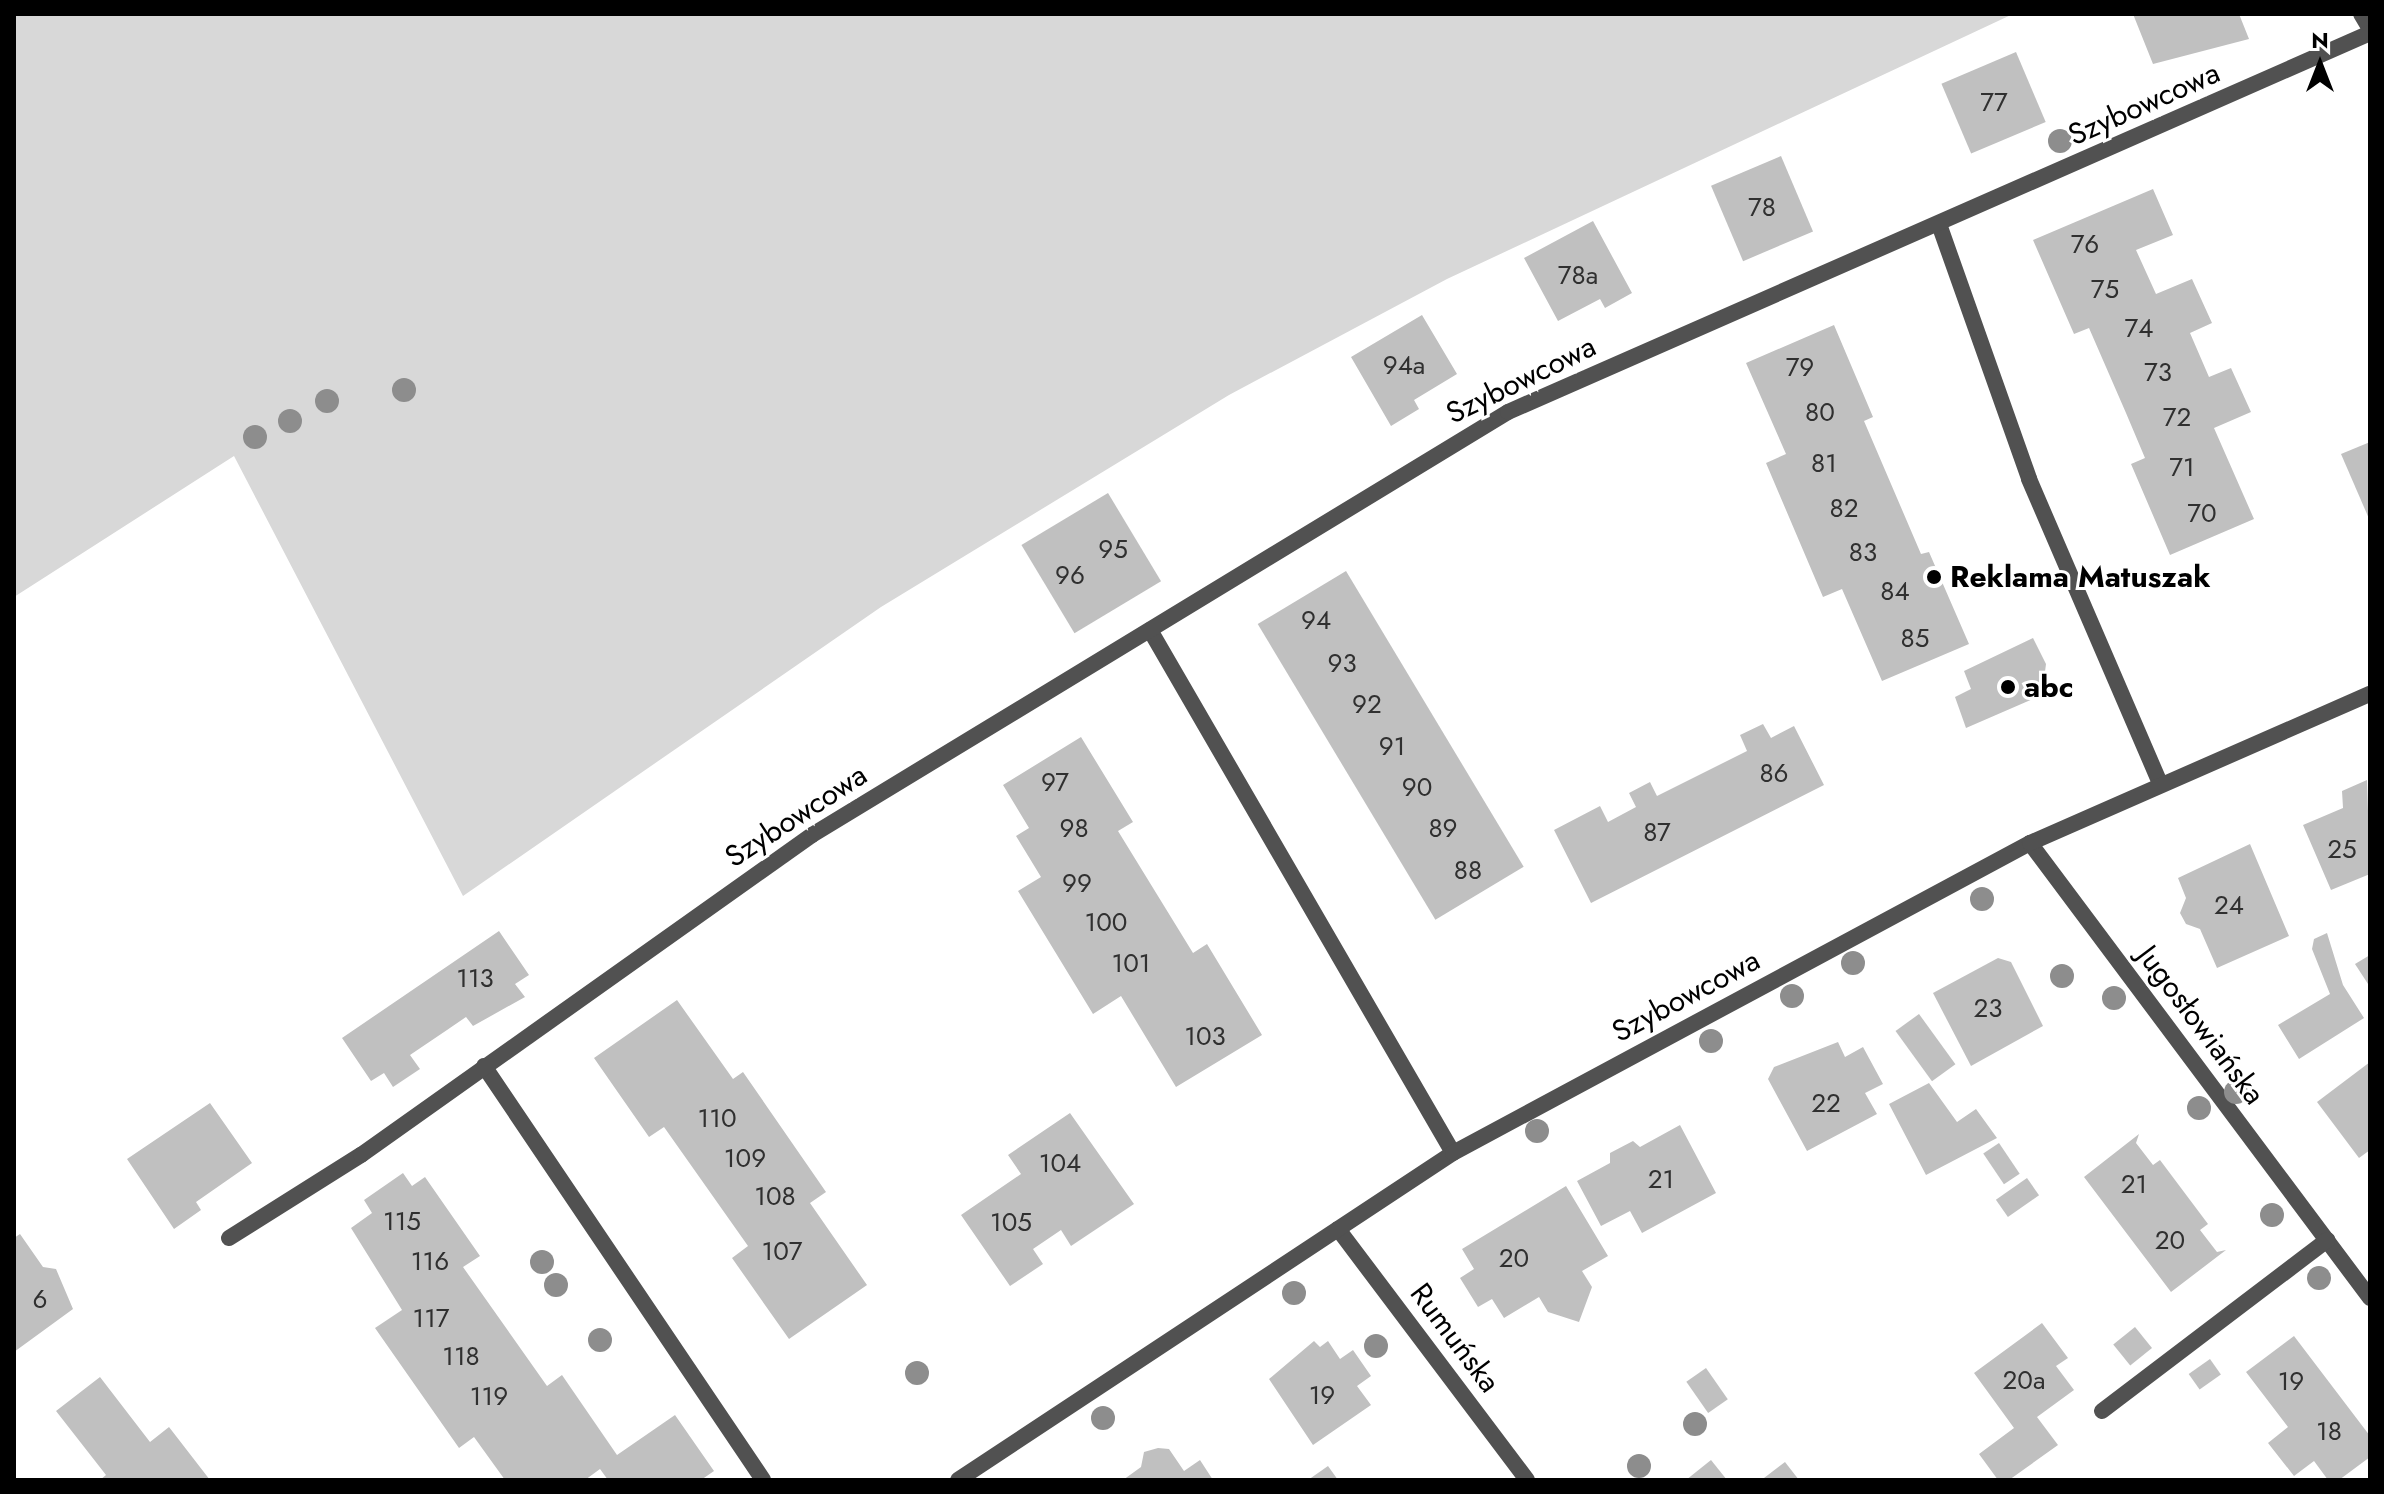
<!DOCTYPE html>
<html>
<head>
<meta charset="utf-8">
<style>
  body { margin:0 }
  #map { position:relative; width:2384px; height:1494px; overflow:hidden; background:#fff; font-family:Jost,sans-serif }
  div>[style] { position:absolute }
  .green>* { inset:0; background:#d8d8d8 }
  .building>* { inset:0; background:#c0c0c0; transform-origin:0 0 }
  .minor>* { height:16px; margin:-8px; padding:0 8px; transform-origin:8px; border-radius:8px; background:#515151 }
  .trees>* { width:24px; height:24px; margin:-12px; border-radius:50%; background:#8d8d8d }
  .dots>* { width:22px; height:22px; translate:-50% -50%; box-sizing:border-box; border:4px solid #fff; border-radius:50% }
  span { translate:-50% -50%; white-space:nowrap; text-align:center; line-height:1.15; -webkit-text-stroke:6px #fff; paint-order:stroke }
  .number-label { font-size:26px; color:#303030 }
  .number-label span { -webkit-text-stroke-width:0 }
  .street-label { font-size:30px; color:#000 }
  .poi-label { font-size:30px; color:#000; font-weight:700 }
  .left { translate:0 -50%; text-align:left }
  .frame { position:absolute; inset:0; border:16px solid #000; pointer-events:none }
  .north { position:absolute; left:2280px; top:24px; width:80px; height:80px; -webkit-text-stroke:6px #fff; paint-order:stroke; rotate:0deg; font-size:22px; font-weight:700; line-height:32px; text-align:center; color:#000 }
  .north::after { content:''; display:block; margin:auto; width:28px; height:36px; background:#000; clip-path:polygon(50% 0,100% 100%,50% 72%,0 100%) }
</style>
</head>
<body>
<div id="map">
  <div class="green">
    <i style="clip-path:polygon(14px 14px,2013px 14px,1447px 279px,1229px 395px,881px 607px,463px 896px,234px 456px,14px 597px)"></i>
  </div>
  <div class="building">
    <i style="clip-path:polygon(2133px 14px,2239px 14px,2249px 39px,2153px 64px)"></i>
    <i style="left:2016px;top:52px;width:76px;height:81px;rotate:67deg"></i>
    <i style="left:1781px;top:156px;width:82px;height:76px;rotate:67deg"></i>
    <i style="clip-path:polygon(2153px 189px,2173px 235px,2136px 250px,2156px 294px,2192px 279px,2212px 323px,2190px 333px,2209px 377px,2231px 368px,2251px 412px,2214px 428px,2254px 519px,2170px 555px,2131px 464px,2145px 458px,2126px 413px,2089px 328px,2074px 334px,2033px 240px)"></i>
    <i style="clip-path:polygon(1593px 221px,1632px 293px,1605px 308px,1600px 299px,1558px 321px,1524px 258px)"></i>
    <i style="clip-path:polygon(1422px 315px,1457px 374px,1414px 400px,1419px 409px,1391px 426px,1351px 357px)"></i>
    <i style="clip-path:polygon(1834px 325px,1873px 417px,1864px 421px,1921px 554px,1929px 552px,1969px 644px,1882px 681px,1842px 589px,1823px 597px,1766px 463px,1786px 454px,1746px 363px)"></i>
    <i style="clip-path:polygon(2370px 442px,2370px 521px,2341px 454px)"></i>
    <i style="left:1108px;top:493px;width:103px;height:101px;rotate:59deg"></i>
    <i style="left:1346px;top:571px;width:345px;height:103px;rotate:59deg"></i>
    <i style="clip-path:polygon(2033px 638px,2046px 664px,2042px 695px,1966px 728px,1955px 697px,1971px 689px,1964px 671px)"></i>
    <i style="clip-path:polygon(1763px 724px,1771px 738px,1794px 726px,1824px 785px,1591px 903px,1554px 830px,1600px 806px,1608px 822px,1636px 807px,1629px 793px,1650px 782px,1657px 796px,1747px 751px,1740px 735px)"></i>
    <i style="clip-path:polygon(1081px 737px,1133px 822px,1118px 831px,1193px 953px,1207px 944px,1262px 1035px,1176px 1087px,1121px 996px,1093px 1014px,1018px 891px,1041px 877px,1016px 836px,1029px 828px,1003px 785px)"></i>
    <i style="clip-path:polygon(2367px 780px,2370px 874px,2331px 890px,2303px 825px,2343px 808px,2342px 791px)"></i>
    <i style="clip-path:polygon(2250px 844px,2289px 936px,2217px 968px,2200px 929px,2186px 924px,2180px 913px,2186px 898px,2178px 878px)"></i>
    <i style="clip-path:polygon(499px 931px,529px 975px,515px 984px,525px 997px,473px 1026px,466px 1017px,447px 1030px,410px 1055px,420px 1069px,393px 1087px,384px 1073px,371px 1081px,342px 1038px)"></i>
    <i style="clip-path:polygon(2327px 933px,2343px 985px,2364px 1018px,2299px 1059px,2278px 1025px,2330px 994px,2312px 949px,2314px 939px)"></i>
    <i style="clip-path:polygon(2370px 955px,2370px 987px,2355px 964px)"></i>
    <i style="clip-path:polygon(1998px 958px,2011px 962px,2043px 1026px,1971px 1066px,1933px 993px)"></i>
    <i style="clip-path:polygon(677px 1000px,733px 1079px,743px 1072px,826px 1192px,810px 1203px,867px 1285px,789px 1339px,732px 1258px,748px 1246px,664px 1127px,649px 1137px,594px 1058px)"></i>
    <i style="left:1919px;top:1014px;width:62px;height:29px;rotate:54deg"></i>
    <i style="clip-path:polygon(1838px 1042px,1845px 1057px,1863px 1047px,1883px 1084px,1865px 1093px,1877px 1114px,1807px 1151px,1768px 1079px,1774px 1067px)"></i>
    <i style="clip-path:polygon(2370px 1062px,2370px 1150px,2359px 1158px,2317px 1102px)"></i>
    <i style="clip-path:polygon(1929px 1083px,1957px 1122px,1976px 1109px,1997px 1138px,1926px 1175px,1889px 1104px)"></i>
    <i style="clip-path:polygon(210px 1103px,252px 1163px,196px 1202px,201px 1210px,174px 1229px,127px 1159px)"></i>
    <i style="clip-path:polygon(1070px 1113px,1134px 1204px,1071px 1246px,1061px 1230px,1033px 1249px,1043px 1264px,1010px 1286px,961px 1215px,1021px 1174px,1008px 1155px)"></i>
    <i style="clip-path:polygon(1680px 1125px,1716px 1193px,1642px 1233px,1630px 1211px,1601px 1226px,1577px 1181px,1610px 1163px,1610px 1153px,1633px 1141px,1640px 1147px)"></i>
    <i style="clip-path:polygon(2139px 1134px,2136px 1143px,2153px 1165px,2160px 1160px,2208px 1224px,2200px 1230px,2217px 1252px,2226px 1250px,2171px 1292px,2084px 1177px)"></i>
    <i style="left:1999px;top:1143px;width:37px;height:19px;rotate:56deg"></i>
    <i style="clip-path:polygon(403px 1173px,412px 1186px,425px 1177px,480px 1256px,463px 1267px,547px 1386px,562px 1375px,617px 1455px,675px 1415px,714px 1471px,701px 1480px,608px 1480px,600px 1469px,585px 1480px,505px 1480px,474px 1437px,459px 1448px,375px 1328px,402px 1310px,351px 1228px,372px 1213px,364px 1200px)"></i>
    <i style="left:2027px;top:1178px;width:21px;height:38px;rotate:55deg"></i>
    <i style="clip-path:polygon(1566px 1186px,1608px 1256px,1582px 1271px,1592px 1287px,1579px 1322px,1548px 1312px,1539px 1297px,1504px 1318px,1492px 1299px,1478px 1307px,1460px 1278px,1474px 1269px,1462px 1249px)"></i>
    <i style="clip-path:polygon(20px 1234px,43px 1267px,56px 1269px,73px 1309px,14px 1352px,14px 1238px)"></i>
    <i style="clip-path:polygon(2042px 1323px,2068px 1358px,2056px 1366px,2074px 1390px,2037px 1417px,2058px 1445px,2009px 1480px,1998px 1480px,1979px 1454px,2014px 1428px,1974px 1373px)"></i>
    <i style="left:2135px;top:1327px;width:27px;height:28px;rotate:51deg"></i>
    <i style="clip-path:polygon(2294px 1336px,2370px 1436px,2370px 1457px,2339px 1480px,2328px 1480px,2314px 1461px,2294px 1476px,2268px 1443px,2288px 1427px,2246px 1372px)"></i>
    <i style="clip-path:polygon(1314px 1341px,1320px 1347px,1328px 1341px,1340px 1359px,1353px 1350px,1371px 1376px,1357px 1386px,1371px 1405px,1313px 1445px,1269px 1379px)"></i>
    <i style="left:2210px;top:1359px;width:19px;height:26px;rotate:55deg"></i>
    <i style="left:1706px;top:1368px;width:38px;height:24px;rotate:55deg"></i>
    <i style="clip-path:polygon(100px 1377px,150px 1442px,169px 1427px,210px 1480px,100px 1480px,106px 1475px,56px 1411px)"></i>
    <i style="clip-path:polygon(1158px 1448px,1169px 1449px,1184px 1471px,1200px 1460px,1213px 1480px,1123px 1480px,1141px 1467px,1144px 1452px)"></i>
    <i style="clip-path:polygon(1711px 1460px,1727px 1480px,1686px 1480px)"></i>
    <i style="clip-path:polygon(1785px 1462px,1799px 1480px,1765px 1480px,1764px 1478px)"></i>
    <i style="clip-path:polygon(1328px 1466px,1338px 1480px,1308px 1480px)"></i>
  </div>
  <div class="minor">
    <i style="left:2361px;top:14px;width:17px;rotate:59deg"></i>
    <i style="left:1940px;top:227px;width:267px;rotate:70.5deg"></i>
    <i style="left:2029px;top:479px;width:331px;rotate:66.7deg"></i>
    <i style="left:1150px;top:630px;width:604px;rotate:59.91deg"></i>
    <i style="left:2030px;top:843px;width:568px;rotate:53.23deg"></i>
    <i style="left:484px;top:1066px;width:499px;rotate:56deg"></i>
    <i style="left:1338px;top:1229px;width:314px;rotate:53deg"></i>
    <i style="left:229px;top:1238px;width:156px;rotate:-32.2deg"></i>
    <i style="left:361px;top:1155px;width:553px;rotate:-35.36deg"></i>
    <i style="left:812px;top:835px;width:814px;rotate:-31.29deg"></i>
    <i style="left:1508px;top:412px;width:942px;rotate:-23.73deg"></i>
    <i style="left:2102px;top:1411px;width:283px;rotate:-37.2deg"></i>
    <i style="left:958px;top:1480px;width:593px;rotate:-33.45deg"></i>
    <i style="left:1453px;top:1153px;width:655px;rotate:-28.25deg"></i>
    <i style="left:2030px;top:843px;width:371px;rotate:-23.7deg"></i>
  </div>
  <div class="trees">
    <i style="left:2060px;top:141px"></i>
    <i style="left:404px;top:390px"></i>
    <i style="left:327px;top:401px"></i>
    <i style="left:290px;top:421px"></i>
    <i style="left:255px;top:437px"></i>
    <i style="left:1982px;top:899px"></i>
    <i style="left:1853px;top:963px"></i>
    <i style="left:2062px;top:976px"></i>
    <i style="left:1792px;top:996px"></i>
    <i style="left:2114px;top:998px"></i>
    <i style="left:1711px;top:1041px"></i>
    <i style="left:2236px;top:1092px"></i>
    <i style="left:2199px;top:1108px"></i>
    <i style="left:1537px;top:1131px"></i>
    <i style="left:2272px;top:1215px"></i>
    <i style="left:542px;top:1262px"></i>
    <i style="left:2319px;top:1278px"></i>
    <i style="left:556px;top:1285px"></i>
    <i style="left:1294px;top:1293px"></i>
    <i style="left:600px;top:1340px"></i>
    <i style="left:1376px;top:1346px"></i>
    <i style="left:917px;top:1373px"></i>
    <i style="left:1103px;top:1418px"></i>
    <i style="left:1695px;top:1424px"></i>
    <i style="left:1639px;top:1466px"></i>
  </div>
  <div class="dots">
    <i style="left:1934px;top:577px;background:#000"></i>
    <i style="left:2008px;top:687px;background:#000"></i>
  </div>
  <div class="number-label">
    <span style="left:1994px;top:103px">77</span>
    <span style="left:1762px;top:208px">78</span>
    <span style="left:2085px;top:245px">76</span>
    <span style="left:1578px;top:276px">78a</span>
    <span style="left:2105px;top:290px">75</span>
    <span style="left:2139px;top:329px">74</span>
    <span style="left:1404px;top:366px">94a</span>
    <span style="left:1800px;top:368px">79</span>
    <span style="left:2158px;top:373px">73</span>
    <span style="left:1820px;top:413px">80</span>
    <span style="left:2177px;top:418px">72</span>
    <span style="left:1824px;top:464px">81</span>
    <span style="left:2182px;top:468px">71</span>
    <span style="left:1844px;top:509px">82</span>
    <span style="left:2202px;top:514px">70</span>
    <span style="left:1113px;top:550px">95</span>
    <span style="left:1863px;top:553px">83</span>
    <span style="left:1070px;top:576px">96</span>
    <span style="left:1895px;top:592px">84</span>
    <span style="left:1316px;top:621px">94</span>
    <span style="left:1915px;top:639px">85</span>
    <span style="left:1342px;top:664px">93</span>
    <span style="left:1367px;top:705px">92</span>
    <span style="left:1392px;top:747px">91</span>
    <span style="left:1774px;top:774px">86</span>
    <span style="left:1055px;top:783px">97</span>
    <span style="left:1417px;top:788px">90</span>
    <span style="left:1074px;top:829px">98</span>
    <span style="left:1443px;top:829px">89</span>
    <span style="left:1657px;top:833px">87</span>
    <span style="left:2342px;top:850px">25</span>
    <span style="left:1468px;top:871px">88</span>
    <span style="left:1077px;top:884px">99</span>
    <span style="left:2229px;top:906px">24</span>
    <span style="left:1106px;top:923px">100</span>
    <span style="left:1131px;top:964px">101</span>
    <span style="left:475px;top:979px">113</span>
    <span style="left:1988px;top:1009px">23</span>
    <span style="left:1205px;top:1037px">103</span>
    <span style="left:1826px;top:1104px">22</span>
    <span style="left:717px;top:1119px">110</span>
    <span style="left:745px;top:1159px">109</span>
    <span style="left:1060px;top:1164px">104</span>
    <span style="left:1661px;top:1180px">21</span>
    <span style="left:2134px;top:1185px">21</span>
    <span style="left:775px;top:1197px">108</span>
    <span style="left:402px;top:1222px">115</span>
    <span style="left:1011px;top:1223px">105</span>
    <span style="left:2170px;top:1241px">20</span>
    <span style="left:782px;top:1252px">107</span>
    <span style="left:1514px;top:1259px">20</span>
    <span style="left:430px;top:1262px">116</span>
    <span style="left:40px;top:1300px">6</span>
    <span style="left:431px;top:1319px">117</span>
    <span style="left:461px;top:1357px">118</span>
    <span style="left:2024px;top:1381px">20a</span>
    <span style="left:2291px;top:1382px">19</span>
    <span style="left:1322px;top:1396px">19</span>
    <span style="left:489px;top:1397px">119</span>
    <span style="left:2329px;top:1432px">18</span>
  </div>
  <div class="street-label">
    <span style="left:2144px;top:104px;rotate:-24deg">Szybowcowa</span>
    <span style="left:1521px;top:380px;rotate:-26deg">Szybowcowa</span>
    <span style="left:796px;top:816px;rotate:-33deg">Szybowcowa</span>
    <span style="left:1686px;top:996px;rotate:-28deg">Szybowcowa</span>
    <span style="left:2201px;top:1025px;rotate:53deg">Jugosłowiańska</span>
    <span style="left:1455px;top:1338px;rotate:53deg">Rumuńska</span>
  </div>
  <div class="poi-label">
    <span class="left" style="left:1950px;top:577px">Reklama Matuszak</span>
    <span class="left" style="left:2024px;top:687px">abc</span>
  </div>
  <div class="frame"></div>
  <div class="north">N</div>
</div>
</body>
</html>
